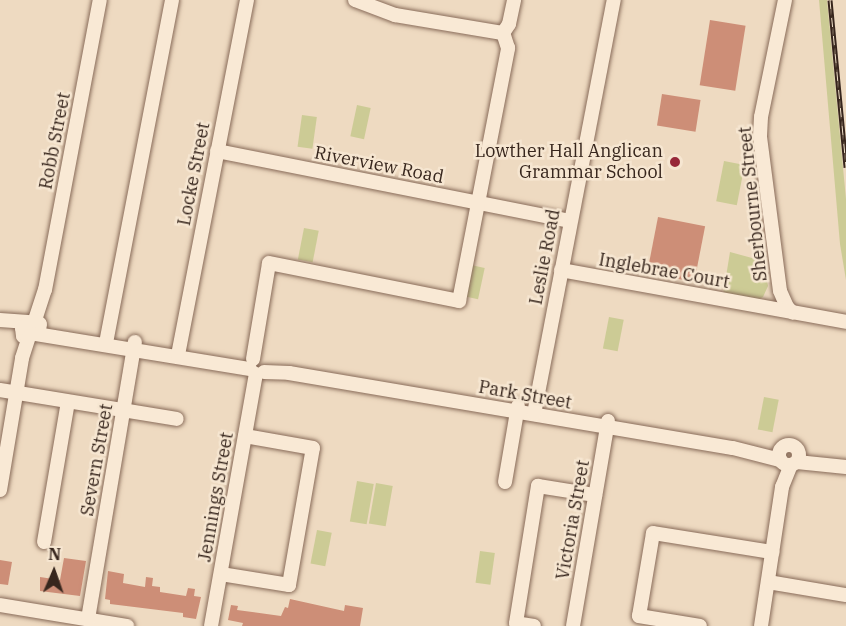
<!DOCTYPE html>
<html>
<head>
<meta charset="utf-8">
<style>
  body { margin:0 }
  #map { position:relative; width:846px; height:626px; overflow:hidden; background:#eedac1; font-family:"IBM Plex Serif",serif }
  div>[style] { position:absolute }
  .green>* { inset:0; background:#cccb95; transform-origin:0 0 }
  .building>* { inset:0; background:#cd8e77; transform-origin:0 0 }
  .roads { filter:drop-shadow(0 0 2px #886b59) drop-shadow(0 0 2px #886b59) }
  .minor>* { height:14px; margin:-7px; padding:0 7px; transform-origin:7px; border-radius:7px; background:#f9e9d5 }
  .minor>.ring { margin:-7px; padding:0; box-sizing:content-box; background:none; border:14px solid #f9e9d5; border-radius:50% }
  .rail>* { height:5px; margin-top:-2.5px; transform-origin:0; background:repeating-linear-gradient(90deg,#f6e6d1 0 9px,#37261d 0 18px); box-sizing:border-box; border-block:2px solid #37261d }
  .dots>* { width:16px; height:16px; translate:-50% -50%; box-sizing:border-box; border:3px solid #f6e6d1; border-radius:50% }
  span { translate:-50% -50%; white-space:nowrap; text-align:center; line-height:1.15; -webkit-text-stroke:5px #f6e6d1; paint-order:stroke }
  .street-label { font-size:18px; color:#37261d }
  .poi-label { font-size:18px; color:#37261d }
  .right { translate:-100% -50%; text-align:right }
  .north { position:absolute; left:24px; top:542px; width:60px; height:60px; -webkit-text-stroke:4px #f6e6d1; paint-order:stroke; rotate:2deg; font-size:16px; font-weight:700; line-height:24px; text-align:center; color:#37261d }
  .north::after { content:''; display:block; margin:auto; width:21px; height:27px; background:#37261d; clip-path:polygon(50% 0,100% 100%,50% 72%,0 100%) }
</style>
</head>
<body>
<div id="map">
  <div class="green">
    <i style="clip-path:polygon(819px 0,827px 0,846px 199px,846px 280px,840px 244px)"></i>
    <i style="left:357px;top:105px;width:14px;height:32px;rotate:12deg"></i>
    <i style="left:302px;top:115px;width:15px;height:32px;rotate:8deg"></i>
    <i style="left:724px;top:161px;width:21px;height:41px;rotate:11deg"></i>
    <i style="left:304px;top:228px;width:15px;height:32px;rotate:11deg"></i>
    <i style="clip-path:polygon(730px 252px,763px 261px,768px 286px,763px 297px,753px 302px,723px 295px)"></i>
    <i style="left:471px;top:265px;width:14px;height:32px;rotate:12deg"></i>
    <i style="left:609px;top:317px;width:15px;height:32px;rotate:11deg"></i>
    <i style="left:764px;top:397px;width:15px;height:33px;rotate:11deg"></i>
    <i style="left:357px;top:481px;width:17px;height:41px;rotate:10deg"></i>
    <i style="left:376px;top:483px;width:17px;height:41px;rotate:10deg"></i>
    <i style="left:317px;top:530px;width:15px;height:34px;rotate:11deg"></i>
    <i style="left:480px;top:551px;width:15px;height:32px;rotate:8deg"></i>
  </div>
  <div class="building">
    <i style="left:710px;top:20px;width:36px;height:66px;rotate:9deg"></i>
    <i style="left:662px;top:94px;width:39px;height:32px;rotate:9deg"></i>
    <i style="left:658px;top:217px;width:48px;height:57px;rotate:11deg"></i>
    <i style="clip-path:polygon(64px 558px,86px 561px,80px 596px,40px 591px,40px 577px,60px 580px)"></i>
    <i style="clip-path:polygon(0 560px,12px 562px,8px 585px,0 584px)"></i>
    <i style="clip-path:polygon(108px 571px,124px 574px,123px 583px,145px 587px,146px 577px,153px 578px,152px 586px,160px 587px,160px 592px,186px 596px,188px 588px,195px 589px,194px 596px,201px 597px,196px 619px,183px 617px,183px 613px,110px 604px,110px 600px,105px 599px)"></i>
    <i style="clip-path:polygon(290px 599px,344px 611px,345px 605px,363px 608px,360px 626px,242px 626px,243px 623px,228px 620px,231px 605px,238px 606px,237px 610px,281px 616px,285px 607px,288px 608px)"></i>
  </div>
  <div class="roads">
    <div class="minor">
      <i style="left:355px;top:0;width:43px;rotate:20.6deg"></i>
      <i style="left:395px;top:15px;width:109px;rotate:9.5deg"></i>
      <i style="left:503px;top:33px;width:11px;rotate:-56deg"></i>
      <i style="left:509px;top:24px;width:25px;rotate:-78deg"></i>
      <i style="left:785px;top:0;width:119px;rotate:101.6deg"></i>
      <i style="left:761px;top:117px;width:20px;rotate:93deg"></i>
      <i style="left:760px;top:137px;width:155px;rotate:82.6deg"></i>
      <i style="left:780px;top:291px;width:17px;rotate:66deg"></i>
      <i style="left:787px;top:307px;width:8px;rotate:45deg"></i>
      <i style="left:217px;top:151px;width:360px;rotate:11.2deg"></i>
      <i style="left:561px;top:270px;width:290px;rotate:10.3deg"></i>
      <i style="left:0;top:320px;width:28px;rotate:4deg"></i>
      <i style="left:35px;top:320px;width:32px;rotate:-72deg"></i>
      <i style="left:45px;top:290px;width:295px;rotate:-79.3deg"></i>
      <i style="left:35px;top:320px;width:6px;rotate:39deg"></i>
      <i style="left:40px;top:324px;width:6px;rotate:99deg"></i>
      <i style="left:39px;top:330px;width:12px;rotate:149deg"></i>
      <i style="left:29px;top:336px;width:6px;rotate:180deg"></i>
      <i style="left:23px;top:336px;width:8px;rotate:-97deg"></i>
      <i style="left:22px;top:328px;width:15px;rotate:-32deg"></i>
      <i style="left:36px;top:334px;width:217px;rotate:9.3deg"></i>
      <i style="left:106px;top:343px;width:349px;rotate:-79.1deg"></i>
      <i style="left:178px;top:355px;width:362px;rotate:-79deg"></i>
      <i style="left:253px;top:359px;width:97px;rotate:-80.5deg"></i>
      <i style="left:269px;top:263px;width:194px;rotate:11.3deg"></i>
      <i style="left:459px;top:301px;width:258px;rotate:-79deg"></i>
      <i style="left:508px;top:48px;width:16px;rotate:-108deg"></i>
      <i style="left:264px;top:372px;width:25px;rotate:2deg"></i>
      <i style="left:289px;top:373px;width:450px;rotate:9.6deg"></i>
      <i style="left:733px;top:448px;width:49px;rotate:14.3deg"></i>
      <i style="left:0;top:390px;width:179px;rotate:9.3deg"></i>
      <i style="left:534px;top:414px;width:422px;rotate:-79.1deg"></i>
      <i class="ring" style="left:779px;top:445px;width:6px;height:6px"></i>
      <i style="left:797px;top:462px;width:49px;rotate:5.8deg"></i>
      <i style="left:505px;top:482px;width:77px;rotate:-80.3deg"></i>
      <i style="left:0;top:490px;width:134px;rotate:-80.5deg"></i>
      <i style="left:22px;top:358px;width:23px;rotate:-72deg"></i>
      <i style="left:44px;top:542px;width:142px;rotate:-80.3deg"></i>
      <i style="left:221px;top:574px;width:69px;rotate:9.2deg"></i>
      <i style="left:289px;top:585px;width:139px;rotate:-80.1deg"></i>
      <i style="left:313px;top:448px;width:69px;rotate:-170deg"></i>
      <i style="left:768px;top:582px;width:79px;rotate:9.5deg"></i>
      <i style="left:0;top:605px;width:129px;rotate:9.4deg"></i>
      <i style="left:88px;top:619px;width:281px;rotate:-80.4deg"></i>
      <i style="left:211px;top:626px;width:256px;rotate:-79.9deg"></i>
      <i style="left:534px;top:626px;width:18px;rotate:-171deg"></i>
      <i style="left:516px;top:623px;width:139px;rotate:-80.9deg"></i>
      <i style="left:538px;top:486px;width:58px;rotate:9deg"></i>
      <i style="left:573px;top:626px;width:208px;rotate:-80.3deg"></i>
      <i style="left:700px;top:626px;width:62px;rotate:-170.7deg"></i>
      <i style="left:639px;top:616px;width:84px;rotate:-80.4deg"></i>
      <i style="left:653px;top:533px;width:121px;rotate:9.1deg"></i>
      <i style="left:761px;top:626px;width:141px;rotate:-81.4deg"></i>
      <i style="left:782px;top:487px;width:24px;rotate:-68deg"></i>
    </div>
  </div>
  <div class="rail">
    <i style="left:830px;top:0;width:168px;rotate:84.5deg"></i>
  </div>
  <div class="dots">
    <i style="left:675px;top:162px;background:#972839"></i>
  </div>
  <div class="street-label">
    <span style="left:55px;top:141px;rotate:-79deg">Robb Street</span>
    <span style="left:379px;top:165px;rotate:11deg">Riverview Road</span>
    <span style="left:194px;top:174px;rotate:-79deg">Locke Street</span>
    <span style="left:753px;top:204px;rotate:-96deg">Sherbourne Street</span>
    <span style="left:545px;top:257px;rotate:-79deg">Leslie Road</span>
    <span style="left:664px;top:271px;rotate:10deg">Inglebrae Court</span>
    <span style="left:525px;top:395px;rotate:10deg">Park Street</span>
    <span style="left:97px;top:460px;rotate:-80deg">Severn Street</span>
    <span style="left:216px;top:497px;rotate:-80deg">Jennings Street</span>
    <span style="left:573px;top:520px;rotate:-80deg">Victoria Street</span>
  </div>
  <div class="poi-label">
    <span class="right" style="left:663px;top:162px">Lowther Hall Anglican<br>Grammar School</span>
  </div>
  <div class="north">N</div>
</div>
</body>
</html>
